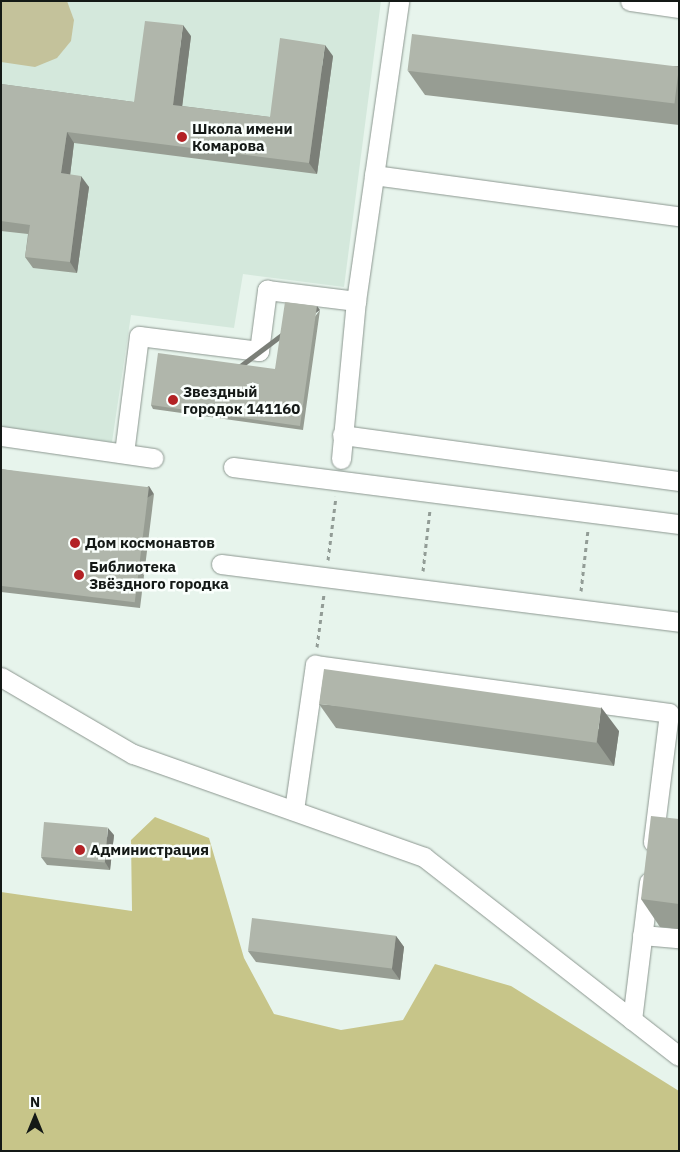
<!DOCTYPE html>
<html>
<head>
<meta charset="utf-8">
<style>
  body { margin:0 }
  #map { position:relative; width:680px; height:1152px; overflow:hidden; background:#e7f4ec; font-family:"IBM Plex Sans",sans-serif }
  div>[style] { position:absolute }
  .built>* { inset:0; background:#d4e8dc }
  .green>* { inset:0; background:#c4c29b }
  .forest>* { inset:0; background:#c7c589 }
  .path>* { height:3px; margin-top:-1.5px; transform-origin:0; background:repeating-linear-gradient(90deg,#929c96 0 4px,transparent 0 8px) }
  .roads { filter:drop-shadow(0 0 1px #8c9790) drop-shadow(0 0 1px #8c9790) }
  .minor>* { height:19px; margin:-9.5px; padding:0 9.5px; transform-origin:9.5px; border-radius:9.5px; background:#fff }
  .wall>* { inset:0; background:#979d93 }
  .shaded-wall>* { inset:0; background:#7b7f78; transform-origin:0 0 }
  .building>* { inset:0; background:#b0b6ab; transform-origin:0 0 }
  .dots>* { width:14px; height:14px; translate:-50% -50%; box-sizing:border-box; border:2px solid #fafffc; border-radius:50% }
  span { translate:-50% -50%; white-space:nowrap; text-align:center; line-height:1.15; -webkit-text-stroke:5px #fafffc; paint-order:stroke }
  .poi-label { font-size:15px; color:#141916; font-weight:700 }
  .left { translate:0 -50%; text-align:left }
  .frame { position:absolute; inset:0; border:2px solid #141916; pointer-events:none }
  .north { position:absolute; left:10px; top:1092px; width:50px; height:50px; -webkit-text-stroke:4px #fafffc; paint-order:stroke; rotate:0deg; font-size:14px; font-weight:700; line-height:20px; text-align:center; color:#141916 }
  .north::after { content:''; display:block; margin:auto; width:18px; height:22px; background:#141916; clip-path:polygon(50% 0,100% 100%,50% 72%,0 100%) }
</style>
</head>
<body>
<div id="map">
  <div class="built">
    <i style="clip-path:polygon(1px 1px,381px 1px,344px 287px,243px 274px,234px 328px,131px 315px,112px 442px,1px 427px)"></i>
  </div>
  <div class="green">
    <i style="clip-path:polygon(1px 1px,67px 1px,74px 20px,71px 41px,57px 58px,35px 67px,1px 62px)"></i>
  </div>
  <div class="forest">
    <i style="clip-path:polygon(155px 817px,209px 838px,244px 958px,274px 1014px,341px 1030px,403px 1020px,435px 964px,511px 986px,679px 1091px,679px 1151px,1px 1151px,1px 892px,132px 911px,131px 840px)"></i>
  </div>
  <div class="path">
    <i style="left:328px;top:560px;width:64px;rotate:-82.8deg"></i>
    <i style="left:423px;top:571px;width:61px;rotate:-83.5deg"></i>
    <i style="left:581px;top:591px;width:61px;rotate:-83.5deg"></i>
    <i style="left:317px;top:647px;width:53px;rotate:-82.5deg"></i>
  </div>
  <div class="roads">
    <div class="minor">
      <i style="left:630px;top:1px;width:49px;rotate:8.1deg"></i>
      <i style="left:374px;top:175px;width:308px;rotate:7.7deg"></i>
      <i style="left:342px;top:435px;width:340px;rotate:7.8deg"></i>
      <i style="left:1px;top:436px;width:154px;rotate:8.2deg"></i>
      <i style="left:124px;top:453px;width:118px;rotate:-82.7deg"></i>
      <i style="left:139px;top:336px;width:121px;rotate:7.1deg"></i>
      <i style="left:259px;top:351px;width:62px;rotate:-82.5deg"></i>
      <i style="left:267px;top:290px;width:90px;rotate:7deg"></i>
      <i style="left:341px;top:459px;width:159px;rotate:-84.6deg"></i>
      <i style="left:356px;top:301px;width:303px;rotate:-81.8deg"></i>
      <i style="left:233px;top:467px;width:450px;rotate:7.3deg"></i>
      <i style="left:221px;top:564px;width:462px;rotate:7.2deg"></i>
      <i style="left:1px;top:677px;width:153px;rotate:30.3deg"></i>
      <i style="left:133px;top:754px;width:309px;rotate:19.5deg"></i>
      <i style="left:424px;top:857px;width:323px;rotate:38deg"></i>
      <i style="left:294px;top:810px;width:147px;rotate:-81.8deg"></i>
      <i style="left:315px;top:665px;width:357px;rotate:7.7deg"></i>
      <i style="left:669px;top:713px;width:130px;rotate:97.1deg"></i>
      <i style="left:642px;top:935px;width:37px;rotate:5deg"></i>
      <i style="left:632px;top:1020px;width:139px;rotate:-83deg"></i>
    </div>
  </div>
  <div class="wall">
    <i style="clip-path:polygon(191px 36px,182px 106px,270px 117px,333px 56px,317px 174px,74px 143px,70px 175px,89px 187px,77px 273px,33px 268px,25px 257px,28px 234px,1px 231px,1px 84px,134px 102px)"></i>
    <i style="clip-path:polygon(679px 66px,679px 125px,425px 95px,408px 71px)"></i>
    <i style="clip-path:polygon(320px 310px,303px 430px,153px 409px,151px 405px,275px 369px)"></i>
    <i style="clip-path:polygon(1px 469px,154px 494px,140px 608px,1px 592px)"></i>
    <i style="clip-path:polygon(319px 704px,619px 731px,614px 766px,336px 728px)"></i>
    <i style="clip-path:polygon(679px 819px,679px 929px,660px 927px,641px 899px)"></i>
    <i style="clip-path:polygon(114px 835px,110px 870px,47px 865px,41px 857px)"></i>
    <i style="clip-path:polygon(396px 936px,404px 947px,400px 980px,256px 962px,248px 951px)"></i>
  </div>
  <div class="shaded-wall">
    <i style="clip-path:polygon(183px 25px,191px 36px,181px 116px,173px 105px)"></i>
    <i style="clip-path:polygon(325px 45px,333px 56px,317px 174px,309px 163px)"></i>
    <i style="clip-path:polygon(67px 132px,74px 143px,69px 184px,61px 173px)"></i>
    <i style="clip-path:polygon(81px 176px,89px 187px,77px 273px,70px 262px)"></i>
    <i style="left:317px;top:306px;width:5px;height:121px;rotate:53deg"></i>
    <i style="left:149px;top:486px;width:9px;height:116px;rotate:58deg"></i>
    <i style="clip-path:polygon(601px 707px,619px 731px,614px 766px,597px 742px)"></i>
    <i style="clip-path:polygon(108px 828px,114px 835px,110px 870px,105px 862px)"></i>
    <i style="clip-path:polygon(396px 936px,404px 947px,400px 980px,392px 969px)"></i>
  </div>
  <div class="building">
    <i style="clip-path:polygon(145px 21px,183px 25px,173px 105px,270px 117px,280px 38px,325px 45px,309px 163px,67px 132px,61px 173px,81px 176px,70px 262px,25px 257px,30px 225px,1px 221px,1px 84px,134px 102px)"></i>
    <i style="left:412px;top:34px;width:269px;height:37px;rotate:7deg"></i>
    <i style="clip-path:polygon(285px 302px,317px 306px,300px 426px,151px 405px,158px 353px,275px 369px)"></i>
    <i style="left:1px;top:469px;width:149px;height:116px;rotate:7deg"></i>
    <i style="left:324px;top:669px;width:280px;height:35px;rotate:8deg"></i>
    <i style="clip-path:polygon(651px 816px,679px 819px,679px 904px,641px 899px)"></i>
    <i style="left:44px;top:822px;width:64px;height:35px;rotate:5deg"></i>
    <i style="left:252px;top:918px;width:145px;height:33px;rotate:7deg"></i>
  </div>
  <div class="dots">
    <i style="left:182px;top:137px;background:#b32225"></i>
    <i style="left:173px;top:400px;background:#b32225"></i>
    <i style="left:75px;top:543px;background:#b32225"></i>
    <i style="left:79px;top:575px;background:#b32225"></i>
    <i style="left:80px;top:850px;background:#b32225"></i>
  </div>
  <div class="poi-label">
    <span class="left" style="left:192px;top:137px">Школа имени<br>Комарова</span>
    <span class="left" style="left:183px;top:400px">Звездный<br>городок 141160</span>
    <span class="left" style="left:85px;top:543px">Дом космонавтов</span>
    <span class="left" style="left:89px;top:575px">Библиотека<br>Звёздного городка</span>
    <span class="left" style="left:90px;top:850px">Администрация</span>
  </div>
  <div class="frame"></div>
  <div class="north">N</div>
</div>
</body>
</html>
